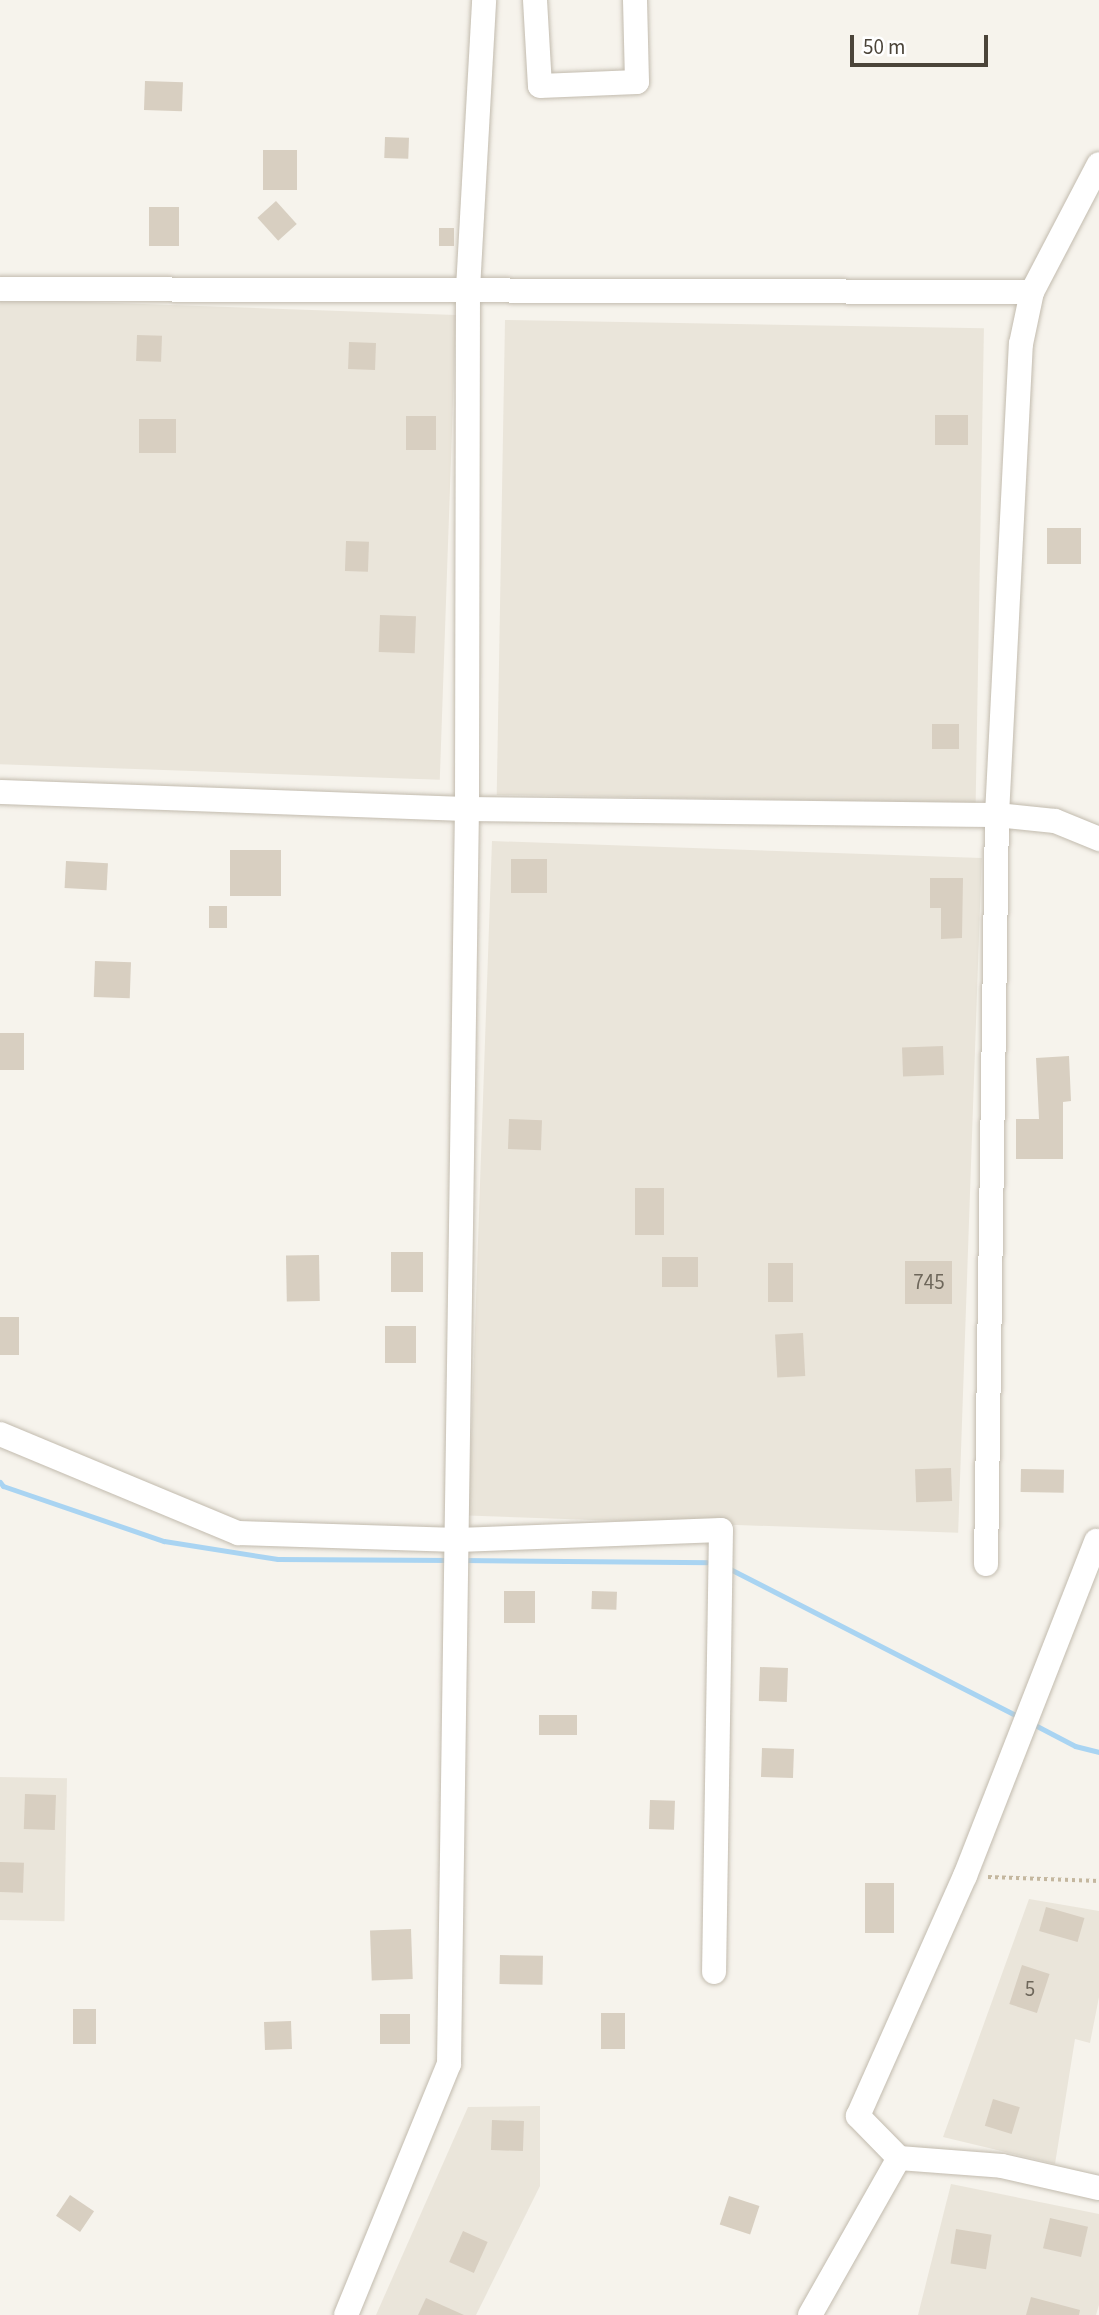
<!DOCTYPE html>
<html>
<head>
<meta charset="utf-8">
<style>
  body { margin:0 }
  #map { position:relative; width:1099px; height:2315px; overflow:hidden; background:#f6f3ec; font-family:"Source Sans 3",sans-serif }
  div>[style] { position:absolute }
  .residential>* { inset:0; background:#eae5da; transform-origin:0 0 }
  .stream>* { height:5px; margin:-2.5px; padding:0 2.5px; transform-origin:2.5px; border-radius:2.5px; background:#a9d4f2 }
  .building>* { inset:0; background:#d8cfc1; transform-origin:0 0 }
  .path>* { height:3.5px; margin-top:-1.75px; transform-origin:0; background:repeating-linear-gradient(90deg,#c4b79f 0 3.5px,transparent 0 7px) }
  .roads { filter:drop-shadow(0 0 2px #c2bbae) drop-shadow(0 0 2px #c2bbae) }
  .minor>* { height:24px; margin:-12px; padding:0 12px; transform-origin:12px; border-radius:12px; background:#fff }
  span { translate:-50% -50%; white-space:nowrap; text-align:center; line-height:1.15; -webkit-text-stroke:5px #fff; paint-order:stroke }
  .number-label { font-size:21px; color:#6e675b }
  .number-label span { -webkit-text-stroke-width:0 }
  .scale { position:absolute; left:850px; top:35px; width:138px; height:32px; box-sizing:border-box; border:4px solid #4b4439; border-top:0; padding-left:9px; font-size:21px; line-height:24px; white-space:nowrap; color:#4b4439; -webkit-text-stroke:5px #fff; paint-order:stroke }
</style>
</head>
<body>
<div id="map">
  <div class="residential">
    <i style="left:456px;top:315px;width:465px;height:457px;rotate:92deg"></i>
    <i style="left:505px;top:320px;width:479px;height:475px;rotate:1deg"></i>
    <i style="left:492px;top:841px;width:490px;height:675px;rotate:2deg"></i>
    <i style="left:0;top:1777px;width:67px;height:143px;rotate:1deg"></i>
    <i style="clip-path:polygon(1029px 1899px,1099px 1911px,1099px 1997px,1090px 2043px,1075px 2039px,1055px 2164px,943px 2137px)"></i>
    <i style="clip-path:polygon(540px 2106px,540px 2186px,476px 2315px,376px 2315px,468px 2107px)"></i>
    <i style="clip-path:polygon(951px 2184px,1099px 2214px,1099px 2305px,1096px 2315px,918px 2315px)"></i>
  </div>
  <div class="stream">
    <i style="left:0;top:1482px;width:5px;rotate:53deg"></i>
    <i style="left:3px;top:1486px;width:170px;rotate:18.9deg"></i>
    <i style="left:164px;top:1541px;width:115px;rotate:9deg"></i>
    <i style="left:278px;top:1559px;width:172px;rotate:0.3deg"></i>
    <i style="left:463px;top:1560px;width:249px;rotate:0.5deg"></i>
    <i style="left:728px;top:1568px;width:329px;rotate:27.1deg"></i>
    <i style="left:1033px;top:1724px;width:47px;rotate:27.6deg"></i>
    <i style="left:1075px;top:1746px;width:25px;rotate:14deg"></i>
  </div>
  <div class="building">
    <i style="left:145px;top:81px;width:38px;height:29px;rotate:2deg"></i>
    <i style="left:385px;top:137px;width:24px;height:21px;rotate:2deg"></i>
    <i style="left:263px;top:150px;width:34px;height:40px"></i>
    <i style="left:276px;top:201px;width:31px;height:25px;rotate:48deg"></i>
    <i style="left:149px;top:207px;width:30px;height:39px"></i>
    <i style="left:439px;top:228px;width:15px;height:18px"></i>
    <i style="left:137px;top:335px;width:25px;height:26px;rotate:2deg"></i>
    <i style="left:349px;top:342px;width:27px;height:27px;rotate:2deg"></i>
    <i style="left:935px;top:415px;width:33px;height:30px"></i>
    <i style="left:406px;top:416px;width:30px;height:34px"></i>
    <i style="left:139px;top:419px;width:37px;height:34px"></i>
    <i style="left:1081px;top:528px;width:36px;height:34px;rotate:90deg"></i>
    <i style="left:346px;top:541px;width:23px;height:30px;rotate:2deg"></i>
    <i style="left:380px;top:615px;width:36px;height:37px;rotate:2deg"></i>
    <i style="left:932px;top:724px;width:27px;height:25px"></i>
    <i style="left:230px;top:850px;width:51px;height:46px"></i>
    <i style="left:547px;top:859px;width:34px;height:36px;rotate:90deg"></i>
    <i style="left:66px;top:861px;width:42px;height:27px;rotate:3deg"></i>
    <i style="clip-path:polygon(930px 878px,963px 878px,962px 938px,941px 939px,941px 908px,930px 908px)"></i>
    <i style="left:209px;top:906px;width:18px;height:22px"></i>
    <i style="left:95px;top:961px;width:36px;height:36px;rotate:2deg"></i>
    <i style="left:0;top:1033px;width:24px;height:37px"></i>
    <i style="left:943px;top:1046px;width:29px;height:41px;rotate:88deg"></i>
    <i style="clip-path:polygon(1069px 1056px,1071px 1101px,1063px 1102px,1063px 1159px,1016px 1159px,1016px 1119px,1039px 1119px,1036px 1058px)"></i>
    <i style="left:509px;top:1119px;width:33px;height:30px;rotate:2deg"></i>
    <i style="left:664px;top:1188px;width:47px;height:29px;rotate:90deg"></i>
    <i style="left:391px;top:1252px;width:32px;height:40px"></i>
    <i style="left:319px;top:1255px;width:46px;height:33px;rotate:89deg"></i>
    <i style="left:698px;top:1257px;width:30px;height:36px;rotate:90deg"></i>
    <i style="left:905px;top:1261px;width:47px;height:43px"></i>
    <i style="left:768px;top:1263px;width:25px;height:39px"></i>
    <i style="left:0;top:1317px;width:19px;height:38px"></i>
    <i style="left:385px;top:1326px;width:31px;height:37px"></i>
    <i style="left:803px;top:1333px;width:43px;height:28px;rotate:87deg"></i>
    <i style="left:951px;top:1468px;width:33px;height:36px;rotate:88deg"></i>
    <i style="left:1021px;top:1469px;width:43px;height:23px;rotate:1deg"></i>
    <i style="left:504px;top:1591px;width:31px;height:32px"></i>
    <i style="left:592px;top:1591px;width:25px;height:18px;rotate:2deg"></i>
    <i style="left:760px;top:1667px;width:28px;height:34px;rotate:2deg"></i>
    <i style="left:577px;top:1715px;width:20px;height:38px;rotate:90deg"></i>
    <i style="left:762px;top:1748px;width:32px;height:29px;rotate:2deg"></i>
    <i style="left:25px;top:1794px;width:31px;height:35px;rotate:2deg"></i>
    <i style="left:650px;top:1800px;width:25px;height:29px;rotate:2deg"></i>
    <i style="left:0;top:1862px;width:24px;height:30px;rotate:2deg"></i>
    <i style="left:865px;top:1883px;width:29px;height:50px"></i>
    <i style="left:1046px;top:1907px;width:40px;height:25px;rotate:16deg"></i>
    <i style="left:411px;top:1929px;width:50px;height:41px;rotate:88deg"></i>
    <i style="left:500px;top:1955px;width:43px;height:29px;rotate:1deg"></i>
    <i style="left:1022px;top:1965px;width:29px;height:41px;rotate:18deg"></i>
    <i style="left:73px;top:2009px;width:23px;height:35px"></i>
    <i style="left:625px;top:2013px;width:36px;height:24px;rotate:90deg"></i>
    <i style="left:380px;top:2014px;width:30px;height:30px"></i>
    <i style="left:291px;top:2021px;width:28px;height:27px;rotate:88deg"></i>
    <i style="left:993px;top:2099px;width:28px;height:28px;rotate:17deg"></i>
    <i style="left:492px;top:2120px;width:32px;height:30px;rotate:2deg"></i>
    <i style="left:70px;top:2195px;width:29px;height:25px;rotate:34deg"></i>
    <i style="left:729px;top:2196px;width:32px;height:30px;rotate:18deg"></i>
    <i style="left:1050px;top:2218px;width:39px;height:31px;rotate:13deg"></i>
    <i style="left:956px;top:2229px;width:36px;height:35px;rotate:9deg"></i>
    <i style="left:463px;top:2231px;width:27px;height:34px;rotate:24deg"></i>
    <i style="clip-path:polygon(1031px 2297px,1080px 2310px,1079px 2315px,1026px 2315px)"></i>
    <i style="clip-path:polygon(426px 2298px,464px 2315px,418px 2315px)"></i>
  </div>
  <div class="path">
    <i style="left:988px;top:1877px;width:111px;rotate:2.1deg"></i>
  </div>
  <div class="roads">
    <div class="minor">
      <i style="left:535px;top:0;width:86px;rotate:86.7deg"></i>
      <i style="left:540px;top:86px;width:97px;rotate:-2.4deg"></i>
      <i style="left:637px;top:82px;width:82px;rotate:-91.4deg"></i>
      <i style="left:0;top:289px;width:1032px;rotate:0.17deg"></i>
      <i style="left:0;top:792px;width:467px;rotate:2.1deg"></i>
      <i style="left:467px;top:809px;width:530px;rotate:0.65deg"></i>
      <i style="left:997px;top:815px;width:58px;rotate:5.9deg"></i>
      <i style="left:1055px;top:821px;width:48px;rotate:22.2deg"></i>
      <i style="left:0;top:1434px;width:258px;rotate:22.6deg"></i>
      <i style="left:238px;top:1533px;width:220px;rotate:1.8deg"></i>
      <i style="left:458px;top:1540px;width:263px;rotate:-2.2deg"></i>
      <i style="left:721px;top:1530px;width:442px;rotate:90.9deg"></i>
      <i style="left:986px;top:1564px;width:749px;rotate:-89.16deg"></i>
      <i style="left:997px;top:815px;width:472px;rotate:-87.1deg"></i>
      <i style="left:1021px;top:344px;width:53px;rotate:-78.1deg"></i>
      <i style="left:1032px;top:292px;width:144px;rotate:-62.4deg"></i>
      <i style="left:899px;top:2158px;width:103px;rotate:4.4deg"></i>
      <i style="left:1002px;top:2166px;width:99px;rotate:12.8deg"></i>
      <i style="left:346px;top:2315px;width:271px;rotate:-67.7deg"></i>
      <i style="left:449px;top:2064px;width:1255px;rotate:-89.18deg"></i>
      <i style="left:467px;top:809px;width:520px;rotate:-89.89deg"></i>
      <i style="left:468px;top:289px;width:289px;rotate:-86.8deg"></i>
      <i style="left:810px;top:2315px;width:180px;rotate:-60.5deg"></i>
      <i style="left:899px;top:2158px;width:59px;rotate:-134.3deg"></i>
      <i style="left:858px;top:2116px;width:263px;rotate:-66deg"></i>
      <i style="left:965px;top:1876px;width:360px;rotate:-68.6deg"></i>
    </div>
  </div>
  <div class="number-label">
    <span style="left:929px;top:1282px">745</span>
    <span style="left:1030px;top:1989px">5</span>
  </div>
  <div class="scale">50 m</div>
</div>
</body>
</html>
